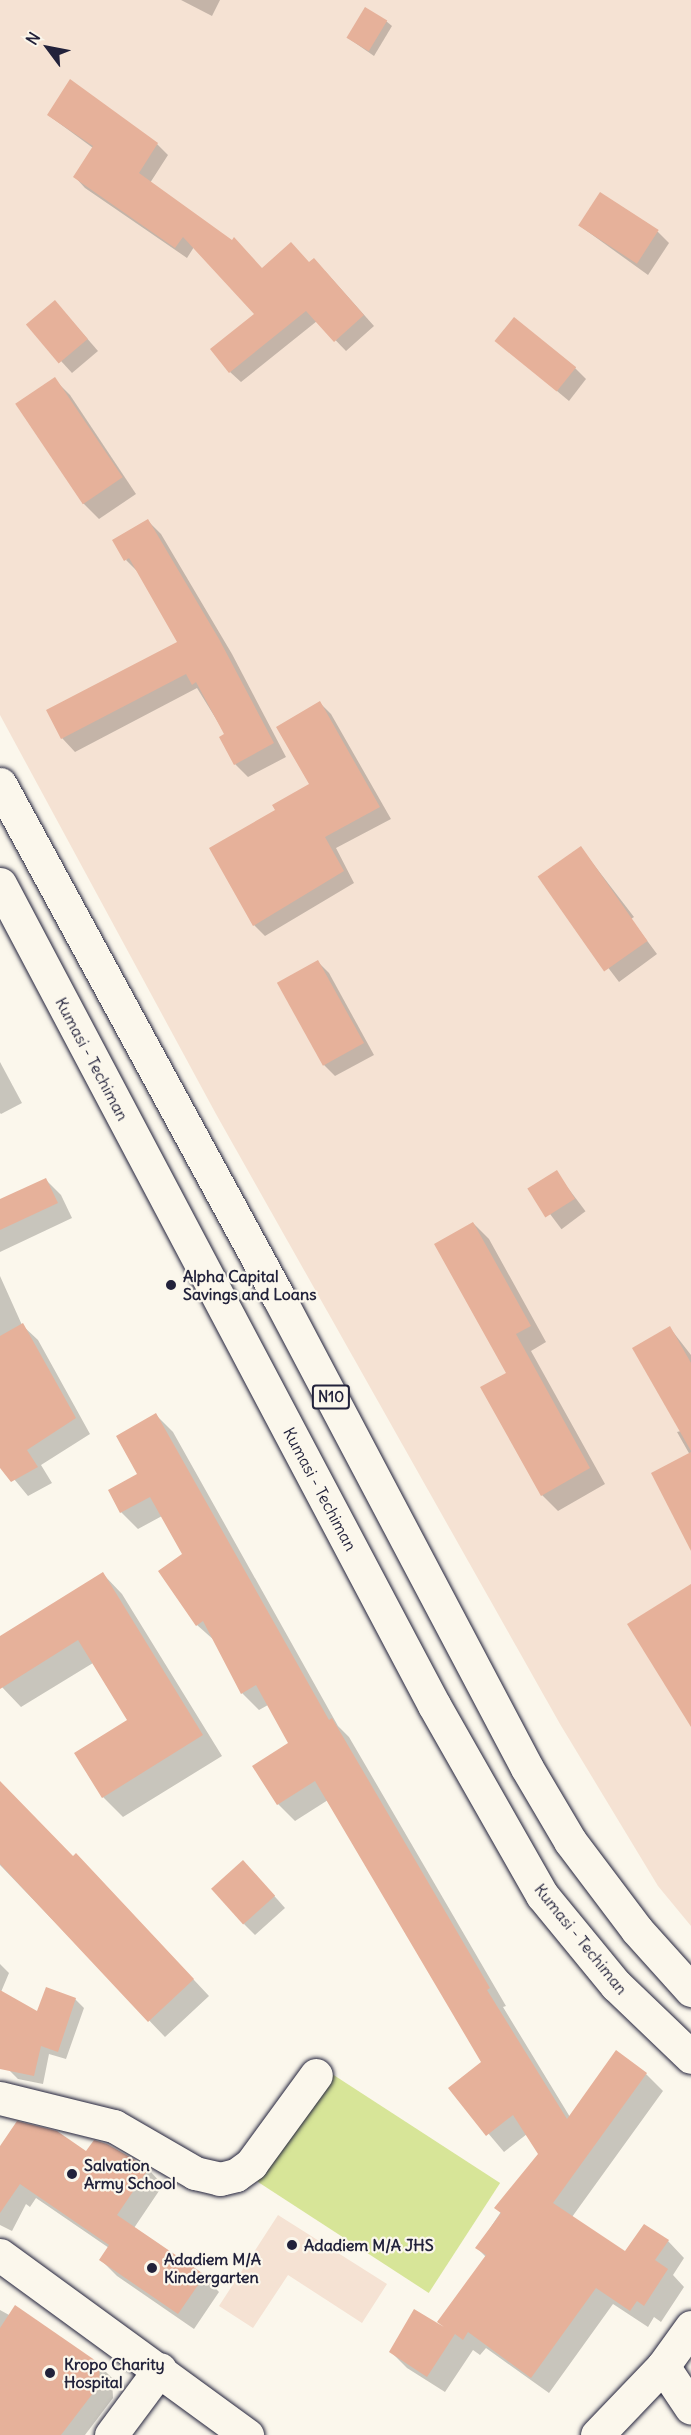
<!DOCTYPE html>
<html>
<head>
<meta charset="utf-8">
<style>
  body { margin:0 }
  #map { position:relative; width:691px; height:2435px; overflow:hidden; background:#fbf7ec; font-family:Delius,sans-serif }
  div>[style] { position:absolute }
  .built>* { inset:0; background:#f5e2d3 }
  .green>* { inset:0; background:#d7e598; transform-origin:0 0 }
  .shadow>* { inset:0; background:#0003; transform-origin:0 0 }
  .building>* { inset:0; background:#e6b19a; transform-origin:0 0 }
  .roads { filter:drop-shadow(0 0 2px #22223b) drop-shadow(0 0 2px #22223b) }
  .street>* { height:33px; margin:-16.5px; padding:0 16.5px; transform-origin:16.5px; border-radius:16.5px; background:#fbf7ec }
  .secondary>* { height:33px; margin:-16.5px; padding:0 16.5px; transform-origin:16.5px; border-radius:16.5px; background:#fbf7ec }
  .highway>* { height:33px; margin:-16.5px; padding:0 16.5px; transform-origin:16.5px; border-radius:16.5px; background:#fbf7ec }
  .dots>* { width:16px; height:16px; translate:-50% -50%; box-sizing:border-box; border:3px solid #fbf7ec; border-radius:50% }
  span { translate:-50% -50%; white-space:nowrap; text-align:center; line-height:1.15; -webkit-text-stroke:4.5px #fbf7ec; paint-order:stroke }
  .shield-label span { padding:2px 4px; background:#fbf7ec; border:2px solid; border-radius:4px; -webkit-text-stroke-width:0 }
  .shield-label { font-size:15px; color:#22223b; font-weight:700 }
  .street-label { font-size:16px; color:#22223b }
  .poi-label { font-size:16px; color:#22223b; font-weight:700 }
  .left { translate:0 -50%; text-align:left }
  .north { position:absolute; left:18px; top:18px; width:60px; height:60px; -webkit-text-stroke:4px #fbf7ec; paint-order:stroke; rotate:302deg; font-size:16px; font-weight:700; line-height:24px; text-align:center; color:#22223b }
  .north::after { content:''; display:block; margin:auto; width:21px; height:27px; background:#22223b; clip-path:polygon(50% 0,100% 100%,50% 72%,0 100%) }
</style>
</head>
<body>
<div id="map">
  <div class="built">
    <i style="clip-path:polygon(0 0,691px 0,691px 1926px,658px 1886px,560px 1724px,216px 1114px,0 715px)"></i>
    <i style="clip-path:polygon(278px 2215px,387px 2284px,362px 2323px,288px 2275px,253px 2328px,219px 2306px)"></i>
  </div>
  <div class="green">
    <i style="left:329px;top:2072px;width:204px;height:131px;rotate:33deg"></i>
  </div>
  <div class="shadow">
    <i style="clip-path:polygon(181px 0,220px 0,212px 16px)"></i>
    <i style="clip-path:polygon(386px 21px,392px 26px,374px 56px,348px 38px)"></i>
    <i style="clip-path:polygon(48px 115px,157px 144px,168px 155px,150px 183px,262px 269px,325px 271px,374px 326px,346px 351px,317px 321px,241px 382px,230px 372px,256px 314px,194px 247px,187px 258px,85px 188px,75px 177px,93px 148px)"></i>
    <i style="clip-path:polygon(580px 226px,658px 232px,669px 243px,648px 275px)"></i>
    <i style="clip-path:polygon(66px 314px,98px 351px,72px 373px,28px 325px)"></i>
    <i style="clip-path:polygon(497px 341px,575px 368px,586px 379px,569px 401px)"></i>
    <i style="clip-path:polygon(54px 379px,70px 395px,136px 494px,99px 519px,83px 503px,17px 404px)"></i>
    <i style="clip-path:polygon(148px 521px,161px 534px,232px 654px,286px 757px,248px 777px,235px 764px,226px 735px,197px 688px,75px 752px,62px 738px,48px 711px,179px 643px,139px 573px,126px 560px)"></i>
    <i style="clip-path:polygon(320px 703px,331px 714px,391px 819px,336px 848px,354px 883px,265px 936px,254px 925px,277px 811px,311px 785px)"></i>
    <i style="clip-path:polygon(581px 848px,634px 917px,631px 919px,657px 954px,619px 982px,540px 878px)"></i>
    <i style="clip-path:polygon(318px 962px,329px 973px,374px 1055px,335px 1076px,324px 1065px)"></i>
    <i style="clip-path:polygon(0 1062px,22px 1103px,1px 1114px,0 1113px)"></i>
    <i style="left:556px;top:1172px;width:49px;height:30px;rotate:53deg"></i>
    <i style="clip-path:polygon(46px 1180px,61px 1195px,72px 1218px,0 1252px,0 1201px)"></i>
    <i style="clip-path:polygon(473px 1223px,489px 1239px,546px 1342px,531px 1351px,605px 1484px,558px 1511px,542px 1495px,508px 1373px)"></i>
    <i style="clip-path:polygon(0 1276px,22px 1325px,38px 1340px,90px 1434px,41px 1465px,52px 1483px,28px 1496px,0 1462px)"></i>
    <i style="clip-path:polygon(670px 1328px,691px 1355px,691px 1548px,690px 1455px,677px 1432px,681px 1431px)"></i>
    <i style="clip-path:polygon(156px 1415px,173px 1432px,338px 1726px,349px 1737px,506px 2006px,503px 2007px,570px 2117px,646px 2074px,663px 2091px,572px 2217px,626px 2253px,668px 2241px,684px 2258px,673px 2275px,684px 2287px,661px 2322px,654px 2317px,648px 2327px,613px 2304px,549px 2393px,486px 2348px,480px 2355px,473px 2350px,445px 2392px,407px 2368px,390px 2351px,446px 2329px,486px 2257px,477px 2248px,539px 2154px,527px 2134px,504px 2152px,450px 2088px,483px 2062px,328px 1800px,295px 1821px,278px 1804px,290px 1743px,268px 1705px,259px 1710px,242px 1693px,215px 1641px,197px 1625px,160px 1571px,184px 1554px,162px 1516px,138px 1529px,121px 1512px,139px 1475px)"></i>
    <i style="clip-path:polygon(103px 1574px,122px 1594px,222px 1756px,123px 1817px,103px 1797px,129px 1721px,93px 1663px,21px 1707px,0 1685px,0 1637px)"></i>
    <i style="clip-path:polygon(0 1783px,73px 1857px,92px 1871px,209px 1996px,165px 2037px,0 1865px)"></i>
    <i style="clip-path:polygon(254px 1873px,285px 1908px,255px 1935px,244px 1924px)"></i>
    <i style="clip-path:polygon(0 1964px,9px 1973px,1px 1992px,38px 2013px,75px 1999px,84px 2008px,66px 2059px,49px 2054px,43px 2084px,18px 2079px,9px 2070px,0 2037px)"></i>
    <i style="clip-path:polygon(0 2149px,87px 2154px,148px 2169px,163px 2185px,134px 2228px,204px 2276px,219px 2292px,194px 2329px,117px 2276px,101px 2260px,109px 2248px,36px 2198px,30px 2207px,26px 2204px,12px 2231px,0 2225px)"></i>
    <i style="clip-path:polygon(0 2310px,98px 2364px,112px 2378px,113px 2398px,85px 2435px,0 2435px)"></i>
  </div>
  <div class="building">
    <i style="left:365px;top:7px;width:26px;height:36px;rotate:31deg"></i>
    <i style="clip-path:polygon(70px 79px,158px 143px,139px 173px,232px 240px,234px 237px,262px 268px,291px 242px,309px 262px,314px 258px,364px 315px,334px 342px,306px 311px,229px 373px,210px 349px,254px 314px,183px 237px,175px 248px,73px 177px,93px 146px,47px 115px)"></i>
    <i style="left:600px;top:192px;width:70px;height:40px;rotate:33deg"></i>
    <i style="left:55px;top:300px;width:51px;height:38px;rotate:50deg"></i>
    <i style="left:514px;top:317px;width:80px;height:31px;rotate:39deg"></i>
    <i style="left:55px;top:377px;width:121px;height:48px;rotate:56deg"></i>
    <i style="clip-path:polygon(148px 519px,219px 639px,274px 743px,234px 765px,219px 737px,224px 734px,196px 682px,192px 685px,186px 674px,61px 739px,46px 710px,177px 642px,129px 558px,124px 561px,112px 540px)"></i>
    <i style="clip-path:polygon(320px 701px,380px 807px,325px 837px,344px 871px,253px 926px,209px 848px,275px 810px,272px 805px,309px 784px,276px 727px)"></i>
    <i style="left:581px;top:846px;width:116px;height:53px;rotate:55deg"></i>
    <i style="left:318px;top:960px;width:95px;height:47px;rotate:61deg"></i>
    <i style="left:557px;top:1170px;width:34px;height:35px;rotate:58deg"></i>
    <i style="clip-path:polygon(46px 1178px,58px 1203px,0 1230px,0 1199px)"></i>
    <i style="clip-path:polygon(473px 1222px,531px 1326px,516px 1334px,590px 1468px,541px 1496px,480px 1387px,506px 1373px,434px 1244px)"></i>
    <i style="clip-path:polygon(23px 1323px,76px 1418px,27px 1450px,38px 1467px,11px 1482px,0 1468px,0 1336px)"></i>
    <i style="clip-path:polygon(670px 1326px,691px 1363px,691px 1451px,632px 1348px)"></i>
    <i style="clip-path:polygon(156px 1413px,329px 1720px,332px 1718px,490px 1988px,487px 1990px,567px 2119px,616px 2050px,647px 2073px,553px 2203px,625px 2251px,644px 2224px,669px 2240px,655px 2260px,668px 2269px,644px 2306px,637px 2301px,630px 2311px,596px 2288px,531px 2378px,468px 2332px,463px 2340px,455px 2334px,427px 2377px,389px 2352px,414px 2309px,444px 2327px,437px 2322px,486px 2255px,475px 2248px,501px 2213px,494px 2208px,538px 2154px,513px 2115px,486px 2136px,448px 2088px,481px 2062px,315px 1781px,277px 1805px,252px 1766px,288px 1743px,256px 1685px,241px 1694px,203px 1621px,196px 1626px,158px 1571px,182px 1554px,150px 1497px,120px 1513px,108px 1490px,137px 1474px,116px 1436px)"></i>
    <i style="clip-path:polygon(691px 1452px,691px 1551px,651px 1473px)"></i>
    <i style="clip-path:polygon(103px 1572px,203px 1735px,102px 1798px,74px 1753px,127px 1720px,78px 1640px,0 1689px,0 1636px)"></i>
    <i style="clip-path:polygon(691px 1584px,691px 1727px,627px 1624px)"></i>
    <i style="clip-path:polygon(0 1781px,73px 1856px,76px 1853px,194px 1979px,148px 2022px,0 1864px)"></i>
    <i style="left:243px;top:1860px;width:48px;height:43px;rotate:48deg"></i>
    <i style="clip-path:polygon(46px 1987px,76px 1998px,58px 2052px,41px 2046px,34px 2076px,0 2069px,0 1990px,37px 2011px)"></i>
    <i style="clip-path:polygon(17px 2121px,57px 2131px,86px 2151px,94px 2140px,107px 2144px,149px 2168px,117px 2215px,205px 2275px,178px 2314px,99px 2260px,109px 2245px,20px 2184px,0 2213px,0 2146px)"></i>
    <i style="clip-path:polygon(15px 2305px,99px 2363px,100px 2384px,61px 2435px,0 2435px,0 2328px)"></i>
  </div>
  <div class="roads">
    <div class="street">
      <i style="left:0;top:2098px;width:117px;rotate:13.8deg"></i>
      <i style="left:114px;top:2126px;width:94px;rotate:30.1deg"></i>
      <i style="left:195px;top:2173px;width:26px;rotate:13deg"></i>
      <i style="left:220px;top:2179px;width:16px;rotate:-14deg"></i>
      <i style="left:236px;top:2175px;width:19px;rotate:-36deg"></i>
      <i style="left:251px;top:2164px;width:110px;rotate:-53.9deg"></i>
      <i style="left:0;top:2255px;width:306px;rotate:36.1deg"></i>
      <i style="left:663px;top:2366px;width:50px;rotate:56.3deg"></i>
      <i style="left:111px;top:2435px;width:82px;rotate:-53.4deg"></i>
    </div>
    <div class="secondary">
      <i style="left:597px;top:2435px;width:95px;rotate:-46.3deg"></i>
      <i style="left:663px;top:2366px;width:48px;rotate:-54.3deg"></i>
    </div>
    <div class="highway">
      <i style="left:0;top:784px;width:585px;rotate:61.51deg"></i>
      <i style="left:279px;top:1298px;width:531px;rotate:62.18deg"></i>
      <i style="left:527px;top:1768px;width:85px;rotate:59.5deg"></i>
      <i style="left:570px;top:1841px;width:111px;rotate:53deg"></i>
      <i style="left:637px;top:1930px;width:81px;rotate:48deg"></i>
      <i style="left:0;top:884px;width:929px;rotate:62.14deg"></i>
      <i style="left:434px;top:1705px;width:219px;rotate:60.4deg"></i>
      <i style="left:542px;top:1895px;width:117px;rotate:50.6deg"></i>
      <i style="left:616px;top:1985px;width:104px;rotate:43.8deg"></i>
    </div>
  </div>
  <div class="dots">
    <i style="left:171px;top:1285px;background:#22223b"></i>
    <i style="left:72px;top:2174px;background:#22223b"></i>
    <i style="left:292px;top:2245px;background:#22223b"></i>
    <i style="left:152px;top:2268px;background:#22223b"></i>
    <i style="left:50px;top:2373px;background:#22223b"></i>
  </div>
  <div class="shield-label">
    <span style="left:331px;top:1397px">N10</span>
  </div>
  <div class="street-label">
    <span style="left:92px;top:1059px;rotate:62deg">Kumasi - Techiman</span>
    <span style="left:320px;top:1489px;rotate:62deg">Kumasi - Techiman</span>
    <span style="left:581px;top:1939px;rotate:51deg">Kumasi - Techiman</span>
  </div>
  <div class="poi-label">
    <span class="left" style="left:183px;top:1285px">Alpha Capital<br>Savings and Loans</span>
    <span class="left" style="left:84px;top:2174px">Salvation<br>Army School</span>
    <span class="left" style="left:304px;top:2245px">Adadiem M/A JHS</span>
    <span class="left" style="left:164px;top:2268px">Adadiem M/A<br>Kindergarten</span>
    <span class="left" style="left:64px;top:2373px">Kropo Charity<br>Hospital</span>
  </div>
  <div class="north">N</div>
</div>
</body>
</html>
